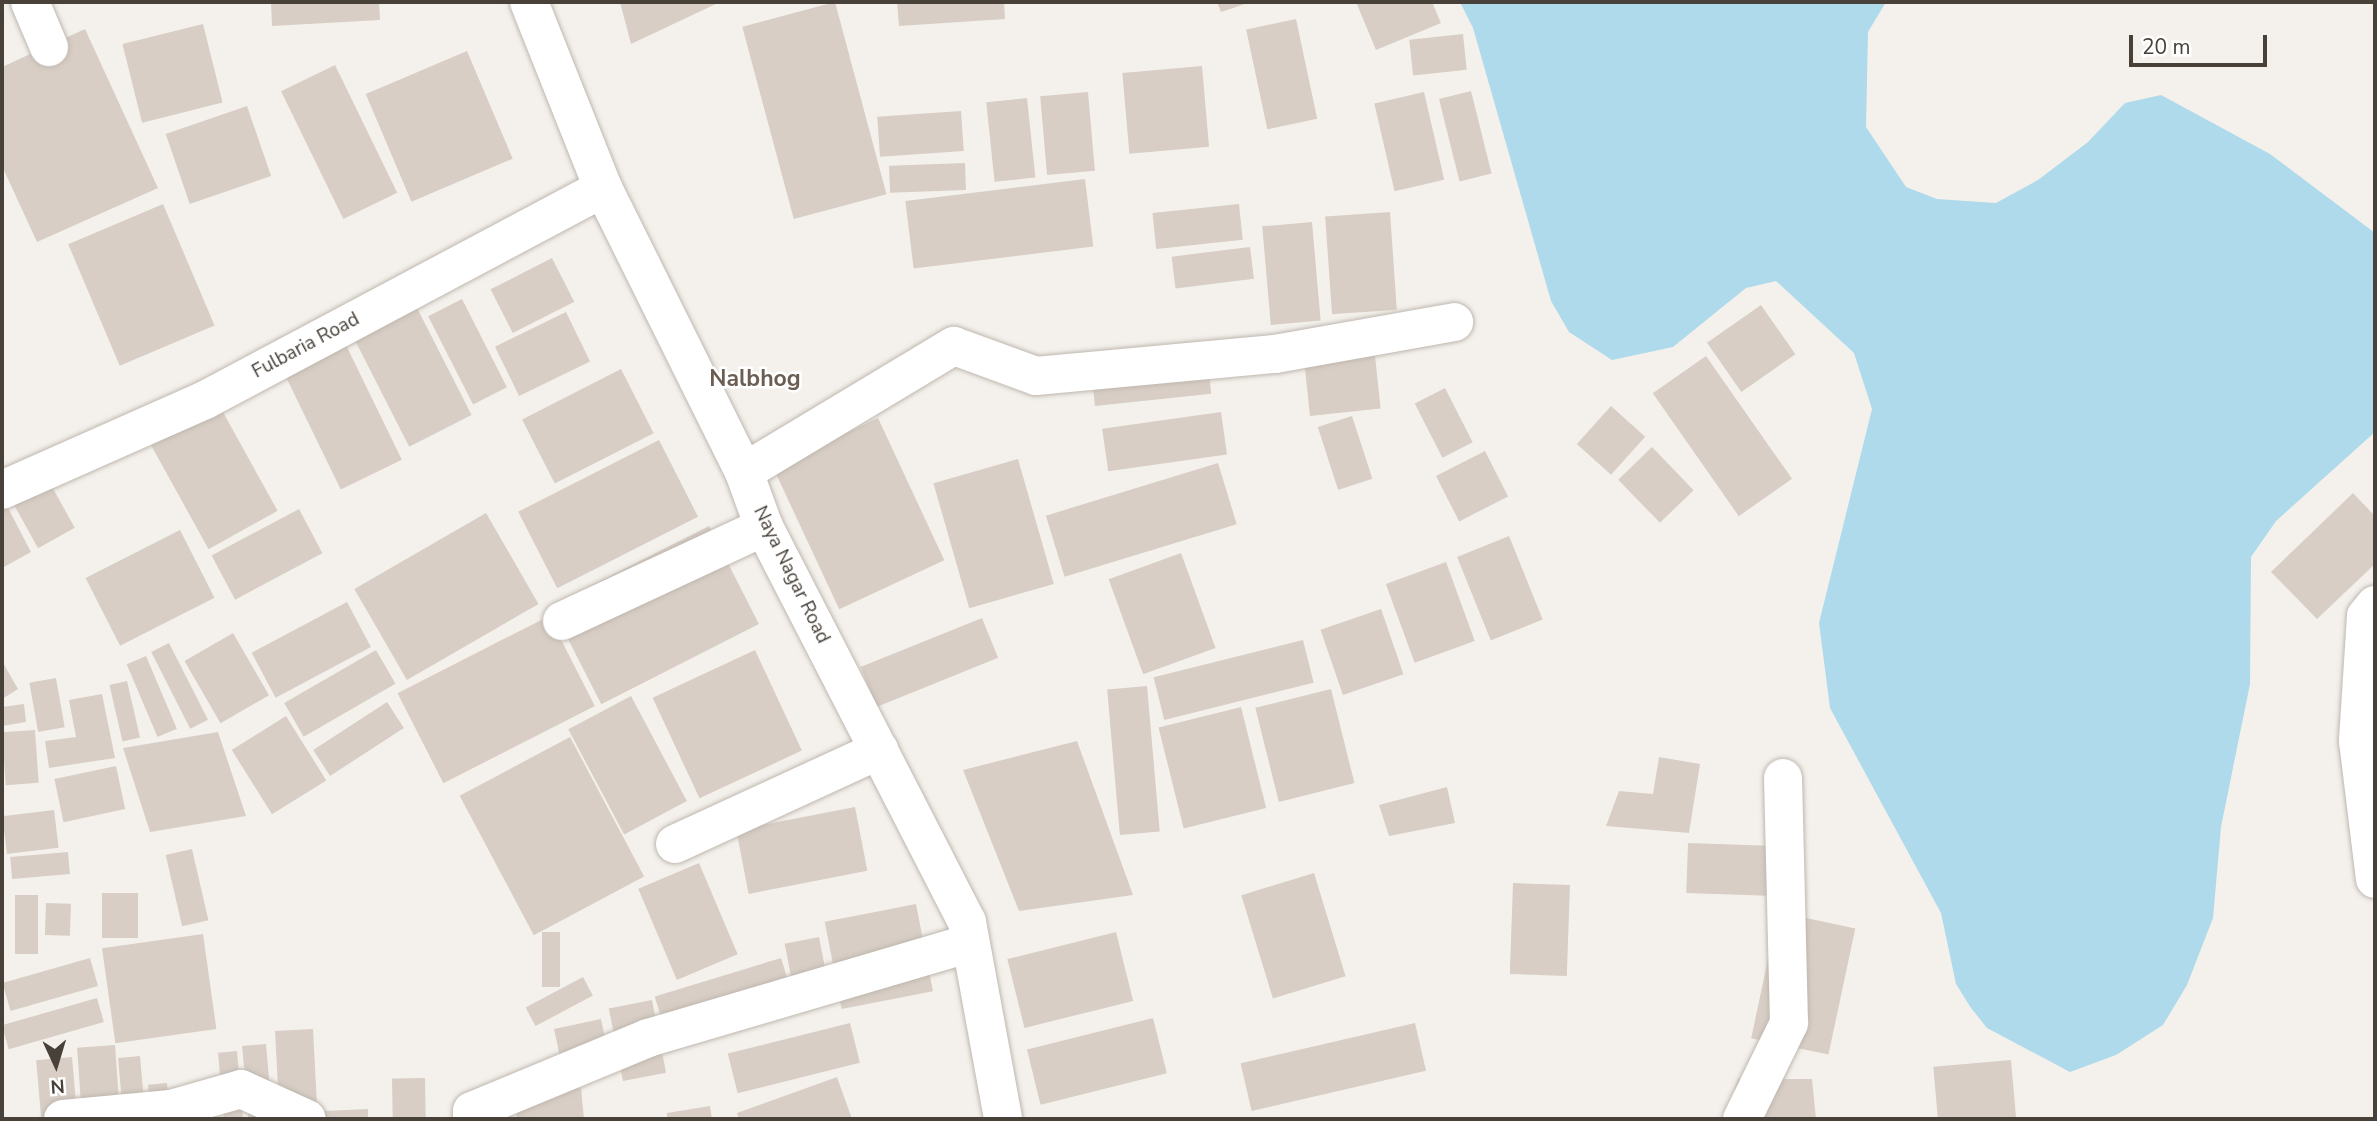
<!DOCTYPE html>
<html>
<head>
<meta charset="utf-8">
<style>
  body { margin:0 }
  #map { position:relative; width:2377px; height:1121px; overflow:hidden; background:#f4f1ec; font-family:"Nunito Sans",sans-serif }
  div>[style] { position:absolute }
  .water>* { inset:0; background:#aedaeb }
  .building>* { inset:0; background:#d8cec5; transform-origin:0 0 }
  .roads { filter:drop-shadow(0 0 2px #bfb7af) drop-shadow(0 0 2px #bfb7af) }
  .minor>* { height:38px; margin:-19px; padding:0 19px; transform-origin:19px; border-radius:19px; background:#fff }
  span { translate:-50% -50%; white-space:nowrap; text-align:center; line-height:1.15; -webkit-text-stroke:5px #fff; paint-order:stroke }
  .street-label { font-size:19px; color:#48413a }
  .quarter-label { font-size:23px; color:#6a5d52; font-weight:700 }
  .frame { position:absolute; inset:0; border:4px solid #48413a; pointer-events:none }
  .north { position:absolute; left:21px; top:1030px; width:70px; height:70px; -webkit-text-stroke:5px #fff; paint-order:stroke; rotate:176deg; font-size:19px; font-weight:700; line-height:28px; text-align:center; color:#48413a }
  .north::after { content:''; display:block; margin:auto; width:24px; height:32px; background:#48413a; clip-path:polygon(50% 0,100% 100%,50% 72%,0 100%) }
  .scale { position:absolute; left:2129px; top:35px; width:138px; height:32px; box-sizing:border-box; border:4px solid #48413a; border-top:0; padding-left:9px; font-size:21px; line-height:24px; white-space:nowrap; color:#48413a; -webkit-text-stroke:5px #fff; paint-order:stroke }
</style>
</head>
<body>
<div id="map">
  <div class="water">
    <i style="clip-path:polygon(1460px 2px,1886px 2px,1868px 32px,1866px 127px,1906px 187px,1937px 199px,1996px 203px,2038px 180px,2088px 142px,2125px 103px,2161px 95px,2270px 154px,2375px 233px,2375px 432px,2276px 521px,2251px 557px,2250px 684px,2221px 827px,2213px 918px,2187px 985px,2163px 1025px,2116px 1055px,2070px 1072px,1987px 1028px,1971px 1008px,1956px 984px,1941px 913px,1830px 708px,1819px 623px,1872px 409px,1854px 353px,1776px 281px,1746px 288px,1673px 347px,1612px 360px,1569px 332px,1551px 301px,1473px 28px)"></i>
  </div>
  <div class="building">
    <i style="clip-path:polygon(271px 2px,379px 2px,380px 20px,272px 26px)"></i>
    <i style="clip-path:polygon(620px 2px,720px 2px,631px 44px)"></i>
    <i style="left:835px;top:2px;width:199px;height:96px;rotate:75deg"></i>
    <i style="clip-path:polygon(897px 2px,1004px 2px,1005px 19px,899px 26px)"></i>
    <i style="clip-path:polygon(1217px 2px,1251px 2px,1221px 12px)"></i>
    <i style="clip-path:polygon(1356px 2px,1432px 2px,1441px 23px,1376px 50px)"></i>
    <i style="left:1296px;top:19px;width:102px;height:51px;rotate:78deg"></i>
    <i style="left:203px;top:24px;width:81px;height:83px;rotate:76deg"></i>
    <i style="clip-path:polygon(85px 29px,158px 188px,37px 242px,2px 166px,2px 67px)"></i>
    <i style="left:1463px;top:34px;width:36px;height:54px;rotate:84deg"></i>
    <i style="left:467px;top:51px;width:117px;height:110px;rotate:67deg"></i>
    <i style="left:335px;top:65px;width:142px;height:60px;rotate:64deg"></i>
    <i style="left:1202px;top:66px;width:81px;height:80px;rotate:85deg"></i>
    <i style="left:1471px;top:91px;width:85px;height:33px;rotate:76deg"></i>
    <i style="left:1088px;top:92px;width:79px;height:48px;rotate:85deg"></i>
    <i style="left:1424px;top:92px;width:90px;height:51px;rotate:77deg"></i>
    <i style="left:1027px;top:98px;width:80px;height:41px;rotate:84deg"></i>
    <i style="left:247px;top:106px;width:74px;height:86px;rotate:71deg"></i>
    <i style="left:961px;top:111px;width:40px;height:84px;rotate:86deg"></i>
    <i style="left:965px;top:163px;width:27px;height:76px;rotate:88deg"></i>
    <i style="left:1085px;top:179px;width:68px;height:181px;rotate:83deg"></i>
    <i style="left:163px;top:204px;width:132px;height:103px;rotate:67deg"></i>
    <i style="left:1239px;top:204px;width:36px;height:87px;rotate:84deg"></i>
    <i style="left:1390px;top:212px;width:98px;height:65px;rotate:86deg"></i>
    <i style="left:1312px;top:222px;width:99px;height:50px;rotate:85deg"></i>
    <i style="left:1250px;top:247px;width:32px;height:79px;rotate:83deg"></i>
    <i style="left:552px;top:258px;width:49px;height:69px;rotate:63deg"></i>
    <i style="left:462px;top:299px;width:99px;height:38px;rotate:63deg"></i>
    <i style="left:413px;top:300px;width:129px;height:70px;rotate:63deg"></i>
    <i style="left:1761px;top:305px;width:60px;height:66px;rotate:55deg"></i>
    <i style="left:566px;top:312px;width:55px;height:79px;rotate:64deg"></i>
    <i style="left:1372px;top:327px;width:82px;height:71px;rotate:84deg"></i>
    <i style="left:344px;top:341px;width:132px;height:68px;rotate:64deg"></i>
    <i style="left:1207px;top:353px;width:41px;height:117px;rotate:84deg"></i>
    <i style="left:1706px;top:356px;width:150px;height:65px;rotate:55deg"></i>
    <i style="left:621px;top:369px;width:72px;height:111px;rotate:63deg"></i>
    <i style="left:1445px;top:388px;width:61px;height:34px;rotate:63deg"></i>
    <i style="left:219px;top:405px;width:121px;height:79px;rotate:61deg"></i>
    <i style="left:1611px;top:406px;width:46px;height:51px;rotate:42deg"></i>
    <i style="left:1221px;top:412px;width:43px;height:120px;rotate:82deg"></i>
    <i style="left:1352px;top:416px;width:66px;height:36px;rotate:72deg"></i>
    <i style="left:878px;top:418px;width:157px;height:116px;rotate:65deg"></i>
    <i style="left:659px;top:440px;width:86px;height:158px;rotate:63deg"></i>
    <i style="left:1652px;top:447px;width:60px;height:47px;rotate:46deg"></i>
    <i style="left:1485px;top:451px;width:51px;height:55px;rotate:63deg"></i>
    <i style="left:1018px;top:459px;width:130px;height:88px;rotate:74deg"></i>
    <i style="left:1218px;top:463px;width:64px;height:180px;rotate:73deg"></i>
    <i style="left:51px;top:485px;width:49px;height:42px;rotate:61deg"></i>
    <i style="clip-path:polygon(2353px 493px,2375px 516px,2375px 564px,2317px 619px,2271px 572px)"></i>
    <i style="clip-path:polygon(6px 504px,31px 552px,2px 568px,2px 506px)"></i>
    <i style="left:299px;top:509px;width:50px;height:99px;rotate:62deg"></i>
    <i style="left:486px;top:513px;width:105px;height:152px;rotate:60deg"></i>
    <i style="left:709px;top:526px;width:110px;height:177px;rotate:63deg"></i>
    <i style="left:180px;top:530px;width:76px;height:106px;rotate:63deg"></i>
    <i style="left:1509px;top:536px;width:90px;height:56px;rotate:68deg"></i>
    <i style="left:1181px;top:553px;width:101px;height:77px;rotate:70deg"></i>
    <i style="left:1446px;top:562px;width:84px;height:64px;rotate:70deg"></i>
    <i style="left:347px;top:602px;width:51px;height:108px;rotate:62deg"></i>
    <i style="left:1381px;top:609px;width:69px;height:64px;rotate:71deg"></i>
    <i style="left:549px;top:616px;width:101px;height:170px;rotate:63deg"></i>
    <i style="left:982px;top:618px;width:43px;height:131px;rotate:68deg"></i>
    <i style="left:233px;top:633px;width:72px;height:56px;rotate:60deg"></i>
    <i style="left:1303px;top:640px;width:44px;height:154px;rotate:76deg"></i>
    <i style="left:169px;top:643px;width:86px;height:20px;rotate:63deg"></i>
    <i style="left:376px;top:650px;width:39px;height:106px;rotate:60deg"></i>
    <i style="left:755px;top:650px;width:111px;height:113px;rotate:65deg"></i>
    <i style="left:146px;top:656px;width:79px;height:21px;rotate:67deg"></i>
    <i style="clip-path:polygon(2px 661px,18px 689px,2px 699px)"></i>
    <i style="left:56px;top:678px;width:50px;height:27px;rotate:80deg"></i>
    <i style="left:127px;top:681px;width:58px;height:18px;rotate:77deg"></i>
    <i style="left:1147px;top:686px;width:146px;height:40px;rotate:85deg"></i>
    <i style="left:1331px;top:689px;width:97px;height:78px;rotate:76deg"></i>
    <i style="clip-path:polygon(102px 694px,115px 758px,49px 768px,45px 741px,76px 737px,69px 700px)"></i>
    <i style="left:631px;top:696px;width:119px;height:71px;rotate:62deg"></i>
    <i style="left:387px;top:702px;width:31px;height:88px;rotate:57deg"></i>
    <i style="clip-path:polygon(24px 704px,26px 722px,2px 726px,2px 707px)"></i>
    <i style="left:1241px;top:707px;width:104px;height:85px;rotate:76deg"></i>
    <i style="left:286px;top:716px;width:76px;height:64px;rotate:58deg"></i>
    <i style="left:35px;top:730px;width:53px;height:33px;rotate:86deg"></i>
    <i style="clip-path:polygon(218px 732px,246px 816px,150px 832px,123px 748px)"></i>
    <i style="left:570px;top:737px;width:158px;height:125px;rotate:62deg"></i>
    <i style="clip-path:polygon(1077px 741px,1133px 895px,1019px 911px,963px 770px)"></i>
    <i style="clip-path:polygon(1659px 757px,1700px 764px,1689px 833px,1606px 826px,1619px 791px,1653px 794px)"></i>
    <i style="left:116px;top:766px;width:44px;height:63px;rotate:78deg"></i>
    <i style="clip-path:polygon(1447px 787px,1455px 823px,1389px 836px,1379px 805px)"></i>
    <i style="left:855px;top:807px;width:65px;height:121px;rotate:79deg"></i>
    <i style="left:54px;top:810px;width:38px;height:52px;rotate:83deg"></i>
    <i style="left:1688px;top:843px;width:81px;height:50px;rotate:2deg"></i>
    <i style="left:192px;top:849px;width:73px;height:27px;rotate:77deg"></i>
    <i style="left:68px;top:852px;width:22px;height:58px;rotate:85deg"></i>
    <i style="left:699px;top:863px;width:99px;height:66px;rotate:67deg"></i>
    <i style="left:1314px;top:873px;width:108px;height:76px;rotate:73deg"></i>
    <i style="left:1513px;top:883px;width:57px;height:91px;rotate:2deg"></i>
    <i style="left:102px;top:893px;width:36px;height:45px"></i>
    <i style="left:15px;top:895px;width:23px;height:59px"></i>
    <i style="left:46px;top:903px;width:25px;height:32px;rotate:2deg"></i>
    <i style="left:916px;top:904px;width:89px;height:93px;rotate:79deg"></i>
    <i style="left:1778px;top:912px;width:79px;height:129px;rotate:12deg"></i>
    <i style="left:542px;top:932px;width:18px;height:55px"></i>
    <i style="left:1116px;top:932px;width:71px;height:112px;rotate:76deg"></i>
    <i style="left:203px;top:934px;width:96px;height:102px;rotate:82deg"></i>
    <i style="left:819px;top:937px;width:67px;height:35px;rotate:79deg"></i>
    <i style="left:90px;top:958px;width:29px;height:91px;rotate:74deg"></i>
    <i style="left:781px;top:958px;width:28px;height:132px;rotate:73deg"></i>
    <i style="left:583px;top:977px;width:21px;height:65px;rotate:62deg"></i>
    <i style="left:97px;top:998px;width:25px;height:99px;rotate:74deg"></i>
    <i style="left:652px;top:1000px;width:74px;height:44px;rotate:79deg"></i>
    <i style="left:1153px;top:1018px;width:57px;height:130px;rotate:76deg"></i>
    <i style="left:601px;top:1019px;width:55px;height:48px;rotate:78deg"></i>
    <i style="left:850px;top:1023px;width:41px;height:126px;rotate:76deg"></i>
    <i style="left:1415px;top:1023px;width:49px;height:179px;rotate:77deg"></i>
    <i style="left:313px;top:1029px;width:90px;height:38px;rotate:87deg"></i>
    <i style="left:266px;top:1044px;width:75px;height:24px;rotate:85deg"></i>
    <i style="left:115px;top:1045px;width:74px;height:38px;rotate:86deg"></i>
    <i style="left:237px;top:1051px;width:68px;height:19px;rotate:85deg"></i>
    <i style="left:140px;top:1056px;width:63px;height:22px;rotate:85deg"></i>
    <i style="left:72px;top:1057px;width:62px;height:36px;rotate:85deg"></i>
    <i style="left:2011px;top:1060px;width:59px;height:78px;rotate:85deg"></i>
    <i style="clip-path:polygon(837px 1077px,852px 1119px,739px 1119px,737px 1113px)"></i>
    <i style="left:425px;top:1078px;width:41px;height:33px;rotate:89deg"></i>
    <i style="clip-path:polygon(1738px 1079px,1812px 1079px,1816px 1119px,1725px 1119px)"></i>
    <i style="left:167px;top:1083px;width:36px;height:19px;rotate:85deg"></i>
    <i style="clip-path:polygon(581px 1088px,584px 1119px,517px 1119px,515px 1092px)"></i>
    <i style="clip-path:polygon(710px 1106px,712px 1119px,667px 1119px,667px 1113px)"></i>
    <i style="clip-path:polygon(368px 1109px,368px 1119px,324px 1119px,324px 1111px)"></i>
  </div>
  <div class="roads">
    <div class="minor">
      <i style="left:30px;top:2px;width:49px;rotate:67.1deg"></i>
      <i style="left:529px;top:2px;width:200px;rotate:68.3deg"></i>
      <i style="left:603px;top:188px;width:317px;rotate:63.6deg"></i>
      <i style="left:744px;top:472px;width:59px;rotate:70deg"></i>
      <i style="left:764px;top:527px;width:444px;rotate:62.8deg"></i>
      <i style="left:967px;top:922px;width:200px;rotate:79.6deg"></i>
      <i style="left:744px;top:472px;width:245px;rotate:-31deg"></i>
      <i style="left:954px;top:346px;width:87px;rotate:20.1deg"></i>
      <i style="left:1036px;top:376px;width:240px;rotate:-5.3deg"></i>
      <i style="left:1275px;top:354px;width:182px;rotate:-10.1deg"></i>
      <i style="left:2px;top:490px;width:222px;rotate:-23.9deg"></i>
      <i style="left:205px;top:400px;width:451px;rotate:-28deg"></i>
      <i style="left:2375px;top:605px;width:14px;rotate:129deg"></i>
      <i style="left:2366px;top:616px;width:125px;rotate:93.7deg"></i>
      <i style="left:2358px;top:741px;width:139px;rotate:83deg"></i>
      <i style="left:562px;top:621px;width:223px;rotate:-25deg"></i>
      <i style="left:675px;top:844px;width:225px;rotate:-24.7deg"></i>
      <i style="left:63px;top:1119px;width:108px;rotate:-5.3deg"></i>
      <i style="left:171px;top:1109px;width:73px;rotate:-15.9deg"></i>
      <i style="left:241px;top:1089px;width:72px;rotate:24.4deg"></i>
      <i style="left:472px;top:1119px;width:8px;rotate:-90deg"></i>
      <i style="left:472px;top:1111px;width:191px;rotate:-22.5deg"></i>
      <i style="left:648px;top:1038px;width:319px;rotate:-16.4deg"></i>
      <i style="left:1742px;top:1119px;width:107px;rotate:-63.9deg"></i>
      <i style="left:1789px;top:1023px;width:245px;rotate:-91.4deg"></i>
    </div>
  </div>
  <div class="street-label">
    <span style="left:306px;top:346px;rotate:-28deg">Fulbaria Road</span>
    <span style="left:791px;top:575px;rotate:64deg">Naya Nagar Road</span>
  </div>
  <div class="quarter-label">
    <span style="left:755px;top:379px">Nalbhog</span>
  </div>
  <div class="frame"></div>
  <div class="north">N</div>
  <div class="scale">20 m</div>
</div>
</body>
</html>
